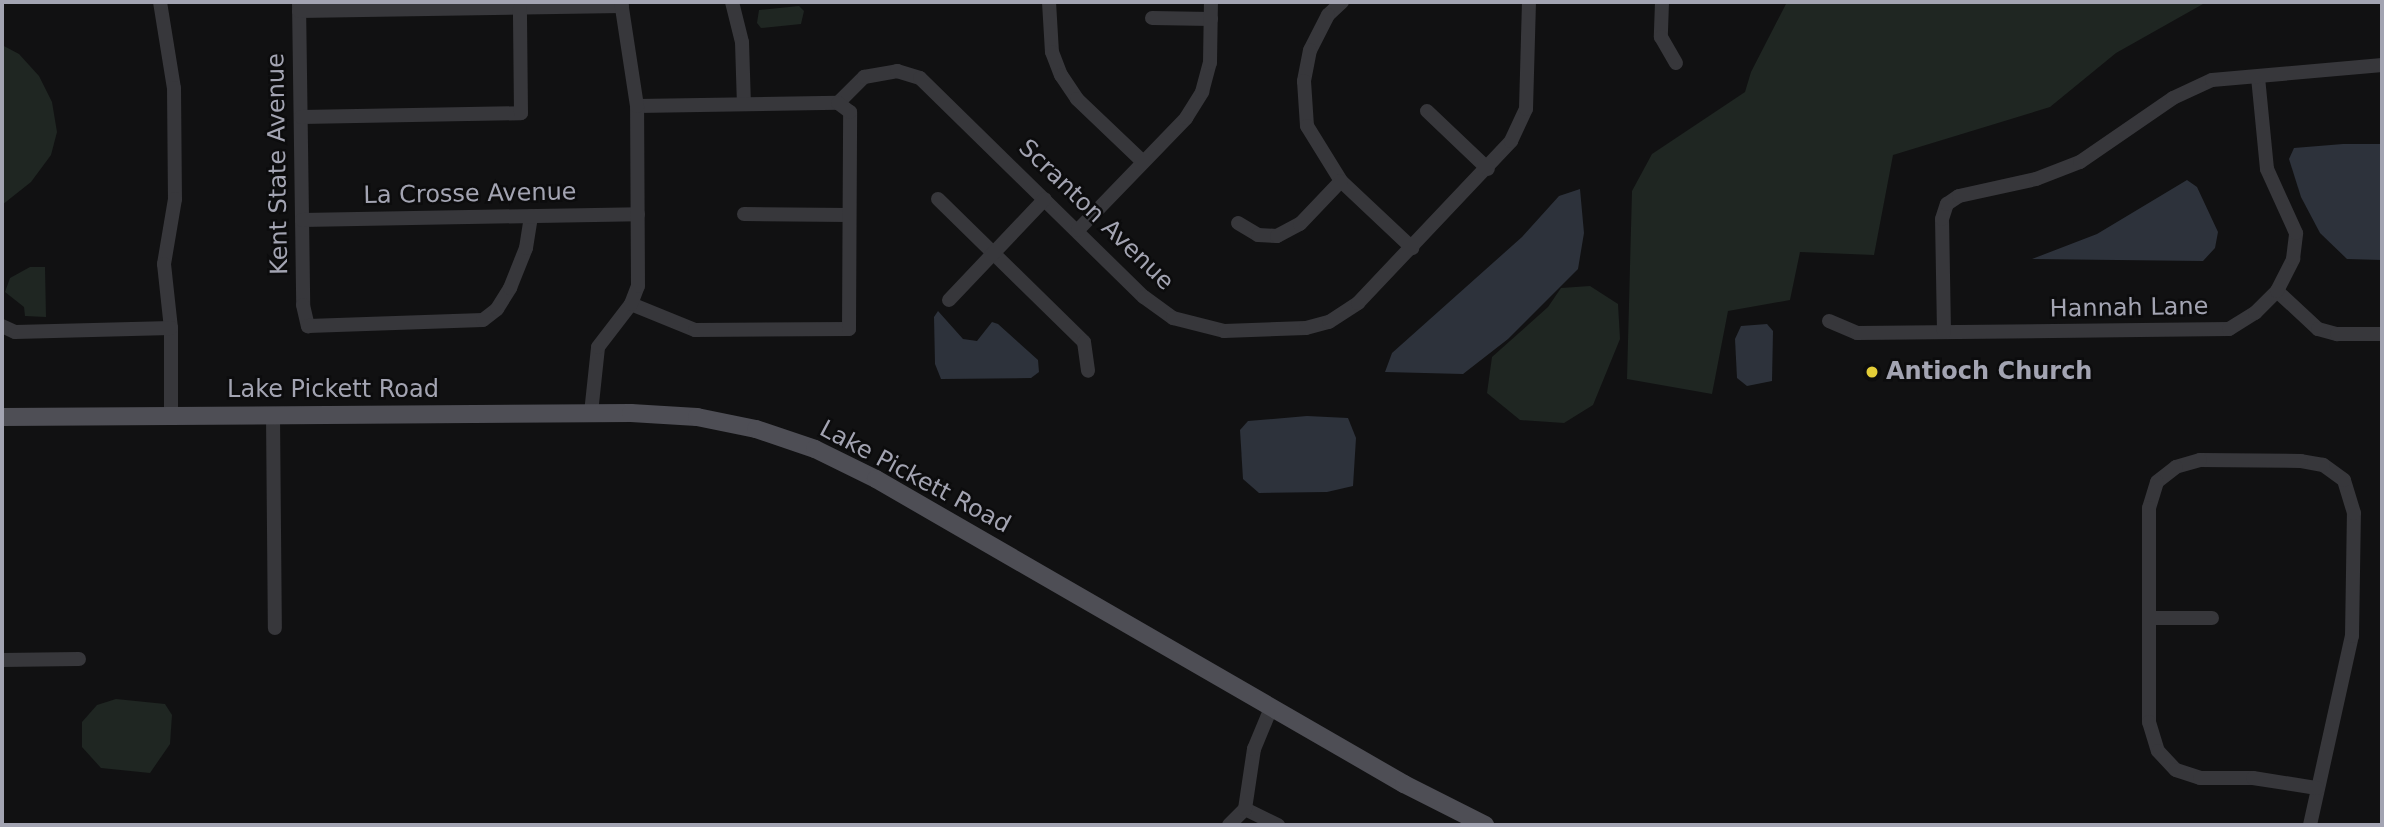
<!DOCTYPE html>
<html>
<head>
<meta charset="utf-8">
<style>
  body { margin:0 }
  #map { position:relative; width:2384px; height:827px; overflow:hidden; background:#111112; font-family:"DejaVu Sans",sans-serif }
  div>[style] { position:absolute }
  .green>* { inset:0; background:#1f2622 }
  .water>* { inset:0; background:#2d323b }
  .minor>* { height:14px; margin:-7px; padding:0 7px; transform-origin:7px; border-radius:7px; background:#37373b }
  .major>* { height:18px; margin:-9px; padding:0 9px; transform-origin:9px; border-radius:9px; background:#4e4e55 }
  .dots>* { width:19px; height:19px; translate:-50% -50%; box-sizing:border-box; border:4px solid #0c0c0d; border-radius:50% }
  span { translate:-50% -50%; white-space:nowrap; text-align:center; line-height:1.15; -webkit-text-stroke:5px #0c0c0d; paint-order:stroke }
  .street-label { font-size:24px; color:#a3a4b2 }
  .poi-label { font-size:24px; color:#a3a4b2; font-weight:700 }
  .left { translate:0 -50%; text-align:left }
  .frame { position:absolute; inset:0; border:4px solid #a3a4b2; pointer-events:none }
</style>
</head>
<body>
<div id="map">
  <div class="green">
    <i style="clip-path:polygon(1787px 2px,2237px 2px,2203px 4px,2116px 53px,2050px 107px,1893px 155px,1874px 255px,1800px 252px,1790px 300px,1728px 311px,1712px 394px,1627px 379px,1632px 191px,1652px 154px,1745px 92px,1751px 72px)"></i>
    <i style="clip-path:polygon(799px 6px,804px 11px,801px 24px,761px 28px,757px 23px,759px 10px)"></i>
    <i style="clip-path:polygon(2px 45px,19px 54px,39px 76px,52px 102px,57px 132px,51px 155px,31px 182px,2px 205px)"></i>
    <i style="clip-path:polygon(30px 267px,45px 267px,46px 317px,25px 316px,24px 307px,5px 292px,10px 278px)"></i>
    <i style="clip-path:polygon(1590px 286px,1618px 304px,1620px 339px,1593px 405px,1564px 423px,1520px 420px,1487px 393px,1492px 357px,1548px 307px,1561px 288px)"></i>
    <i style="clip-path:polygon(116px 699px,165px 704px,172px 715px,170px 744px,150px 773px,101px 768px,82px 747px,82px 722px,97px 705px)"></i>
  </div>
  <div class="water">
    <i style="clip-path:polygon(2343px 144px,2382px 144px,2382px 260px,2347px 259px,2320px 233px,2301px 197px,2289px 159px,2294px 148px)"></i>
    <i style="clip-path:polygon(2187px 180px,2197px 187px,2218px 232px,2215px 248px,2203px 261px,2032px 259px,2097px 234px)"></i>
    <i style="clip-path:polygon(1580px 189px,1584px 233px,1578px 269px,1508px 339px,1463px 374px,1385px 372px,1392px 353px,1522px 237px,1559px 196px)"></i>
    <i style="clip-path:polygon(938px 311px,963px 339px,977px 341px,992px 322px,998px 324px,1038px 360px,1039px 372px,1031px 378px,941px 379px,935px 364px,934px 317px)"></i>
    <i style="clip-path:polygon(1767px 324px,1773px 331px,1772px 381px,1747px 386px,1737px 378px,1735px 339px,1741px 326px)"></i>
    <i style="clip-path:polygon(1307px 416px,1348px 418px,1356px 438px,1353px 486px,1327px 492px,1259px 493px,1243px 479px,1240px 430px,1248px 421px)"></i>
  </div>
  <div class="minor">
    <i style="left:160px;top:2px;width:87px;rotate:80.8deg"></i>
    <i style="left:174px;top:88px;width:111px;rotate:89.5deg"></i>
    <i style="left:175px;top:199px;width:66px;rotate:99.6deg"></i>
    <i style="left:164px;top:264px;width:64px;rotate:83.8deg"></i>
    <i style="left:171px;top:328px;width:88px;rotate:90deg"></i>
    <i style="left:299px;top:2px;width:303px;rotate:89.2deg"></i>
    <i style="left:303px;top:305px;width:22px;rotate:77deg"></i>
    <i style="left:308px;top:326px;width:175px;rotate:-2deg"></i>
    <i style="left:483px;top:320px;width:18px;rotate:-38deg"></i>
    <i style="left:497px;top:309px;width:25px;rotate:-58deg"></i>
    <i style="left:510px;top:288px;width:43px;rotate:-68.2deg"></i>
    <i style="left:526px;top:248px;width:32px;rotate:-81deg"></i>
    <i style="left:732px;top:2px;width:41px;rotate:76deg"></i>
    <i style="left:742px;top:42px;width:62px;rotate:88.2deg"></i>
    <i style="left:1049px;top:2px;width:50px;rotate:86.6deg"></i>
    <i style="left:1052px;top:52px;width:25px;rotate:69deg"></i>
    <i style="left:1061px;top:75px;width:29px;rotate:56deg"></i>
    <i style="left:1077px;top:99px;width:90px;rotate:43.6deg"></i>
    <i style="left:1342px;top:2px;width:19px;rotate:137deg"></i>
    <i style="left:1328px;top:15px;width:39px;rotate:117deg"></i>
    <i style="left:1310px;top:50px;width:32px;rotate:101deg"></i>
    <i style="left:1304px;top:81px;width:45px;rotate:86.2deg"></i>
    <i style="left:1307px;top:126px;width:65px;rotate:58.3deg"></i>
    <i style="left:1341px;top:181px;width:98px;rotate:43.3deg"></i>
    <i style="left:1662px;top:2px;width:35px;rotate:92deg"></i>
    <i style="left:1661px;top:37px;width:30px;rotate:60deg"></i>
    <i style="left:299px;top:11px;width:323px;rotate:-0.9deg"></i>
    <i style="left:1152px;top:18px;width:59px;rotate:1deg"></i>
    <i style="left:838px;top:103px;width:37px;rotate:-45deg"></i>
    <i style="left:864px;top:77px;width:34px;rotate:-10deg"></i>
    <i style="left:897px;top:71px;width:24px;rotate:17deg"></i>
    <i style="left:920px;top:78px;width:313px;rotate:44.4deg"></i>
    <i style="left:1144px;top:297px;width:36px;rotate:36deg"></i>
    <i style="left:1173px;top:318px;width:53px;rotate:14.3deg"></i>
    <i style="left:1224px;top:331px;width:82px;rotate:-2.1deg"></i>
    <i style="left:1306px;top:328px;width:24px;rotate:-15deg"></i>
    <i style="left:1329px;top:322px;width:35px;rotate:-33deg"></i>
    <i style="left:1358px;top:303px;width:223px;rotate:-46.6deg"></i>
    <i style="left:1511px;top:141px;width:35px;rotate:-65deg"></i>
    <i style="left:1526px;top:109px;width:107px;rotate:-88.4deg"></i>
    <i style="left:637px;top:106px;width:201px;rotate:-0.9deg"></i>
    <i style="left:1427px;top:111px;width:84px;rotate:43.6deg"></i>
    <i style="left:301px;top:117px;width:220px;rotate:-1deg"></i>
    <i style="left:521px;top:113px;width:104px;rotate:-90.6deg"></i>
    <i style="left:938px;top:199px;width:204px;rotate:44.4deg"></i>
    <i style="left:1084px;top:342px;width:29px;rotate:82deg"></i>
    <i style="left:744px;top:214px;width:105px;rotate:0.5deg"></i>
    <i style="left:302px;top:220px;width:336px;rotate:-1deg"></i>
    <i style="left:1238px;top:223px;width:23px;rotate:31deg"></i>
    <i style="left:1258px;top:235px;width:19px;rotate:3deg"></i>
    <i style="left:1277px;top:236px;width:26px;rotate:-28deg"></i>
    <i style="left:1300px;top:224px;width:59px;rotate:-46.4deg"></i>
    <i style="left:1078px;top:230px;width:156px;rotate:-46deg"></i>
    <i style="left:1186px;top:118px;width:31px;rotate:-58deg"></i>
    <i style="left:1202px;top:92px;width:30px;rotate:-75deg"></i>
    <i style="left:1210px;top:63px;width:61px;rotate:-89.1deg"></i>
    <i style="left:2277px;top:291px;width:56px;rotate:42.8deg"></i>
    <i style="left:2318px;top:329px;width:20px;rotate:15deg"></i>
    <i style="left:2337px;top:334px;width:45px"></i>
    <i style="left:949px;top:300px;width:139px;rotate:-46.5deg"></i>
    <i style="left:631px;top:304px;width:69px;rotate:22.1deg"></i>
    <i style="left:695px;top:330px;width:154px;rotate:-0.4deg"></i>
    <i style="left:849px;top:329px;width:217px;rotate:-89.7deg"></i>
    <i style="left:850px;top:112px;width:15px;rotate:-143deg"></i>
    <i style="left:1829px;top:321px;width:30px;rotate:23deg"></i>
    <i style="left:1857px;top:333px;width:372px;rotate:-0.6deg"></i>
    <i style="left:2229px;top:329px;width:31px;rotate:-32deg"></i>
    <i style="left:2255px;top:313px;width:31px;rotate:-45deg"></i>
    <i style="left:2277px;top:291px;width:36px;rotate:-63deg"></i>
    <i style="left:2293px;top:259px;width:26px;rotate:-83deg"></i>
    <i style="left:2296px;top:233px;width:70px;rotate:-114.4deg"></i>
    <i style="left:2267px;top:169px;width:92px;rotate:-95.6deg"></i>
    <i style="left:2px;top:326px;width:14px;rotate:25deg"></i>
    <i style="left:15px;top:332px;width:156px;rotate:-1.5deg"></i>
    <i style="left:1944px;top:332px;width:113px;rotate:-91deg"></i>
    <i style="left:1942px;top:219px;width:16px;rotate:-72deg"></i>
    <i style="left:1947px;top:204px;width:14px;rotate:-34deg"></i>
    <i style="left:1959px;top:196px;width:79px;rotate:-12.4deg"></i>
    <i style="left:2036px;top:179px;width:47px;rotate:-21.1deg"></i>
    <i style="left:2080px;top:162px;width:113px;rotate:-34.5deg"></i>
    <i style="left:2173px;top:98px;width:43px;rotate:-24.8deg"></i>
    <i style="left:2212px;top:80px;width:171px;rotate:-5deg"></i>
    <i style="left:591px;top:413px;width:66px;rotate:-83.9deg"></i>
    <i style="left:598px;top:347px;width:54px;rotate:-52.5deg"></i>
    <i style="left:631px;top:304px;width:19px;rotate:-69deg"></i>
    <i style="left:638px;top:286px;width:180px;rotate:-90.3deg"></i>
    <i style="left:637px;top:106px;width:105px;rotate:-98.7deg"></i>
    <i style="left:273px;top:415px;width:213px;rotate:89.5deg"></i>
    <i style="left:2150px;top:618px;width:62px"></i>
    <i style="left:2px;top:660px;width:77px;rotate:-0.7deg"></i>
    <i style="left:1245px;top:809px;width:37px;rotate:26deg"></i>
    <i style="left:1229px;top:825px;width:23px;rotate:-45deg"></i>
    <i style="left:1245px;top:809px;width:61px;rotate:-81.5deg"></i>
    <i style="left:1254px;top:749px;width:44px;rotate:-67.5deg"></i>
    <i style="left:2310px;top:825px;width:194px;rotate:-77.5deg"></i>
    <i style="left:2352px;top:636px;width:123px;rotate:-89.1deg"></i>
    <i style="left:2354px;top:513px;width:34px;rotate:-107deg"></i>
    <i style="left:2344px;top:480px;width:26px;rotate:-144deg"></i>
    <i style="left:2323px;top:465px;width:22px;rotate:-170deg"></i>
    <i style="left:2301px;top:461px;width:101px;rotate:-179.4deg"></i>
    <i style="left:2200px;top:460px;width:25px;rotate:164deg"></i>
    <i style="left:2176px;top:467px;width:24px;rotate:142deg"></i>
    <i style="left:2157px;top:482px;width:27px;rotate:107deg"></i>
    <i style="left:2149px;top:508px;width:214px;rotate:90deg"></i>
    <i style="left:2149px;top:722px;width:30px;rotate:73deg"></i>
    <i style="left:2158px;top:751px;width:26px;rotate:47deg"></i>
    <i style="left:2176px;top:770px;width:25px;rotate:18deg"></i>
    <i style="left:2200px;top:778px;width:53px"></i>
    <i style="left:2253px;top:778px;width:65px;rotate:8.9deg"></i>
  </div>
  <div class="major">
    <i style="left:2px;top:417px;width:629px;rotate:-0.36deg"></i>
    <i style="left:631px;top:413px;width:66px;rotate:3.5deg"></i>
    <i style="left:697px;top:417px;width:60px;rotate:11.5deg"></i>
    <i style="left:756px;top:429px;width:62px;rotate:18.7deg"></i>
    <i style="left:815px;top:449px;width:68px;rotate:26.2deg"></i>
    <i style="left:876px;top:479px;width:610px;rotate:30.01deg"></i>
    <i style="left:1404px;top:784px;width:91px;rotate:26.8deg"></i>
  </div>
  <div class="dots">
    <i style="left:1872px;top:372px;background:#e3cd37"></i>
  </div>
  <div class="street-label">
    <span style="left:278px;top:164px;rotate:-91deg">Kent State Avenue</span>
    <span style="left:470px;top:194px;rotate:-1deg">La Crosse Avenue</span>
    <span style="left:1096px;top:215px;rotate:44deg">Scranton Avenue</span>
    <span style="left:2129px;top:308px;rotate:-1deg">Hannah Lane</span>
    <span style="left:333px;top:390px">Lake Pickett Road</span>
    <span style="left:915px;top:477px;rotate:28deg">Lake Pickett Road</span>
  </div>
  <div class="poi-label">
    <span class="left" style="left:1886px;top:372px">Antioch Church</span>
  </div>
  <div class="frame"></div>
</div>
</body>
</html>
